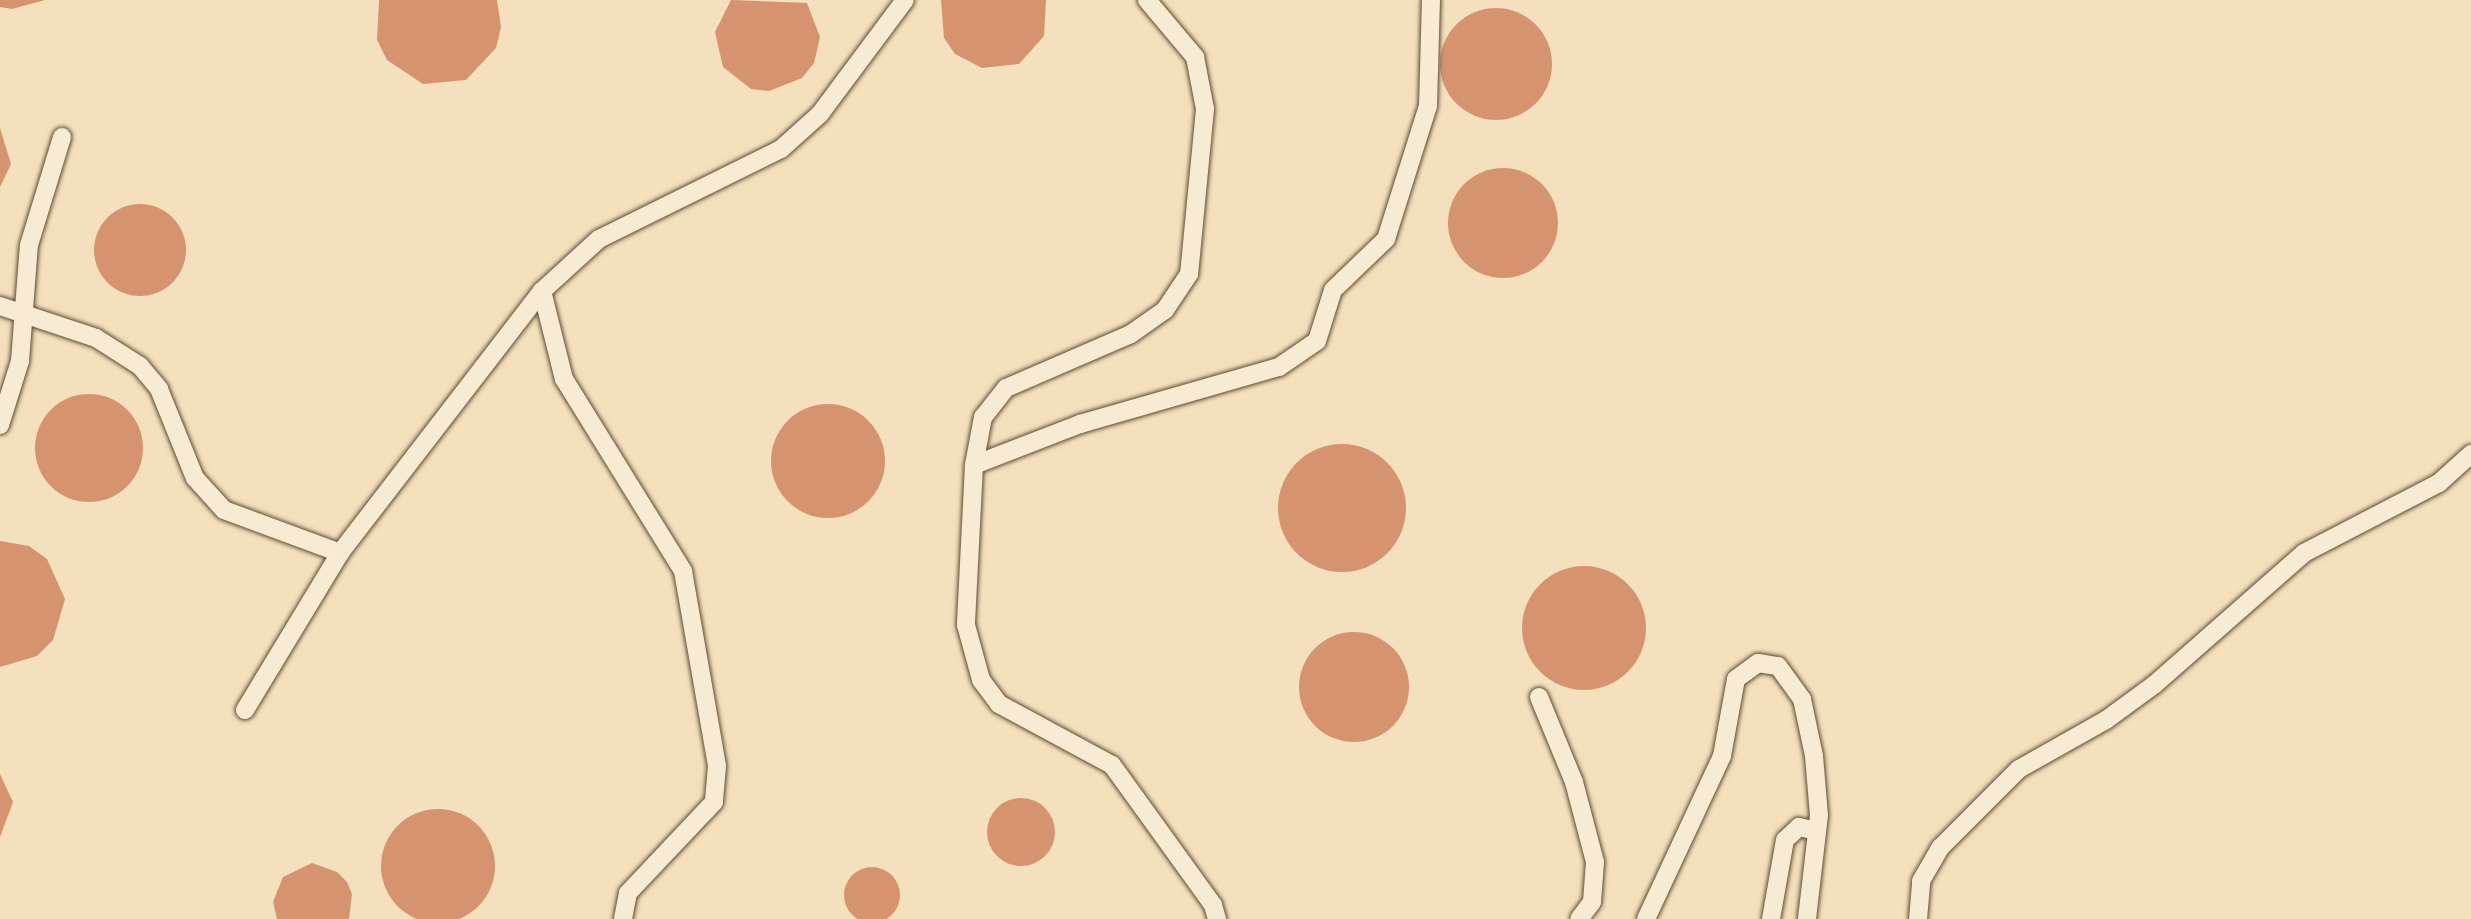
<!DOCTYPE html>
<html>
<head>
<meta charset="utf-8">
<style>
  body { margin:0 }
  #map { position:relative; width:2471px; height:919px; overflow:hidden; background:#f4e0bc; font-family:Cardo,serif }
  div>[style] { position:absolute }
  .building>* { inset:0; background:#d5946f }
  .round { border-radius:50% }
  .roads { filter:drop-shadow(0 0 2px #604a34) drop-shadow(0 0 2px #604a34) }
  .minor>* { height:18px; margin:-9px; padding:0 9px; transform-origin:9px; border-radius:9px; background:#f8ebd3 }
  span { translate:-50% -50%; white-space:nowrap; text-align:center; line-height:1.15; -webkit-text-stroke:5px #f8ebd3; paint-order:stroke }
</style>
</head>
<body>
<div id="map">
  <div class="building">
    <i style="clip-path:polygon(0 0,45px 0,12px 9px,0 7px)"></i>
    <i style="clip-path:polygon(379px 0,497px 0,501px 27px,496px 48px,466px 80px,423px 84px,387px 60px,377px 40px)"></i>
    <i style="clip-path:polygon(731px 0,807px 3px,820px 37px,814px 63px,802px 78px,769px 91px,751px 89px,723px 67px,715px 32px)"></i>
    <i style="clip-path:polygon(1046px 0,1044px 36px,1019px 64px,982px 68px,955px 54px,944px 38px,941px 0)"></i>
    <i class="round" style="left:1440px;top:8px;width:112px;height:112px"></i>
    <i style="clip-path:polygon(0 128px,11px 164px,0 187px)"></i>
    <i class="round" style="left:1448px;top:168px;width:110px;height:110px"></i>
    <i class="round" style="left:94px;top:204px;width:92px;height:92px"></i>
    <i class="round" style="left:35px;top:394px;width:108px;height:108px"></i>
    <i class="round" style="left:771px;top:404px;width:114px;height:114px"></i>
    <i class="round" style="left:1278px;top:444px;width:128px;height:128px"></i>
    <i style="clip-path:polygon(0 541px,29px 546px,47px 559px,65px 599px,53px 640px,37px 656px,0 667px)"></i>
    <i class="round" style="left:1522px;top:566px;width:124px;height:124px"></i>
    <i class="round" style="left:1299px;top:632px;width:110px;height:110px"></i>
    <i style="clip-path:polygon(0 774px,13px 802px,0 837px)"></i>
    <i class="round" style="left:987px;top:798px;width:68px;height:68px"></i>
    <i class="round" style="left:381px;top:809px;width:114px;height:114px"></i>
    <i style="clip-path:polygon(312px 863px,337px 872px,347px 882px,352px 894px,349px 919px,277px 919px,273px 902px,283px 877px)"></i>
    <i class="round" style="left:844px;top:867px;width:56px;height:56px"></i>
  </div>
  <div class="roads">
    <div class="minor">
      <i style="left:1147px;top:0;width:75px;rotate:49.9deg"></i>
      <i style="left:1195px;top:57px;width:53px;rotate:79.1deg"></i>
      <i style="left:1205px;top:109px;width:166px;rotate:95.5deg"></i>
      <i style="left:1189px;top:274px;width:43px;rotate:123.7deg"></i>
      <i style="left:1165px;top:310px;width:42px;rotate:144.8deg"></i>
      <i style="left:1131px;top:334px;width:136px;rotate:156.6deg"></i>
      <i style="left:1006px;top:388px;width:37px;rotate:128deg"></i>
      <i style="left:983px;top:417px;width:49px;rotate:100.6deg"></i>
      <i style="left:974px;top:465px;width:160px;rotate:92.9deg"></i>
      <i style="left:966px;top:625px;width:57px;rotate:74.7deg"></i>
      <i style="left:981px;top:680px;width:30px;rotate:53deg"></i>
      <i style="left:999px;top:704px;width:128px;rotate:28.4deg"></i>
      <i style="left:1112px;top:765px;width:173px;rotate:54.2deg"></i>
      <i style="left:1213px;top:905px;width:15px;rotate:74deg"></i>
      <i style="left:542px;top:291px;width:91px;rotate:76deg"></i>
      <i style="left:564px;top:379px;width:226px;rotate:58.2deg"></i>
      <i style="left:683px;top:571px;width:198px;rotate:80.1deg"></i>
      <i style="left:717px;top:766px;width:36px;rotate:95deg"></i>
      <i style="left:714px;top:802px;width:125px;rotate:133.4deg"></i>
      <i style="left:628px;top:893px;width:26px;rotate:101deg"></i>
      <i style="left:0;top:306px;width:101px;rotate:18.4deg"></i>
      <i style="left:96px;top:338px;width:52px;rotate:32.5deg"></i>
      <i style="left:140px;top:366px;width:30px;rotate:50deg"></i>
      <i style="left:159px;top:389px;width:96px;rotate:68deg"></i>
      <i style="left:195px;top:478px;width:43px;rotate:47.8deg"></i>
      <i style="left:224px;top:510px;width:124px;rotate:20.3deg"></i>
      <i style="left:0;top:425px;width:67px;rotate:-72.6deg"></i>
      <i style="left:20px;top:361px;width:116px;rotate:-85.6deg"></i>
      <i style="left:29px;top:245px;width:113px;rotate:-73deg"></i>
      <i style="left:974px;top:465px;width:114px;rotate:-21.1deg"></i>
      <i style="left:1080px;top:424px;width:207px;rotate:-16deg"></i>
      <i style="left:1279px;top:367px;width:46px;rotate:-34.4deg"></i>
      <i style="left:1317px;top:341px;width:53px;rotate:-72.6deg"></i>
      <i style="left:1333px;top:290px;width:74px;rotate:-43.9deg"></i>
      <i style="left:1386px;top:239px;width:139px;rotate:-72.5deg"></i>
      <i style="left:1428px;top:106px;width:106px;rotate:-88.4deg"></i>
      <i style="left:1539px;top:697px;width:92px;rotate:67.6deg"></i>
      <i style="left:1574px;top:782px;width:83px;rotate:75.3deg"></i>
      <i style="left:1595px;top:862px;width:40px;rotate:94.3deg"></i>
      <i style="left:1592px;top:902px;width:21px;rotate:127deg"></i>
      <i style="left:245px;top:710px;width:184px;rotate:-58.8deg"></i>
      <i style="left:340px;top:553px;width:331px;rotate:-52.4deg"></i>
      <i style="left:542px;top:291px;width:77px;rotate:-42.4deg"></i>
      <i style="left:599px;top:239px;width:203px;rotate:-26.3deg"></i>
      <i style="left:781px;top:149px;width:52px;rotate:-41.9deg"></i>
      <i style="left:820px;top:114px;width:142px;rotate:-53.3deg"></i>
      <i style="left:1646px;top:919px;width:180px;rotate:-65deg"></i>
      <i style="left:1722px;top:756px;width:78px;rotate:-79.7deg"></i>
      <i style="left:1736px;top:679px;width:27px;rotate:-36deg"></i>
      <i style="left:1758px;top:663px;width:20px;rotate:9deg"></i>
      <i style="left:1778px;top:666px;width:41px;rotate:54deg"></i>
      <i style="left:1802px;top:699px;width:58px;rotate:78.1deg"></i>
      <i style="left:1814px;top:756px;width:59px;rotate:85.2deg"></i>
      <i style="left:1819px;top:815px;width:105px;rotate:96.6deg"></i>
      <i style="left:1771px;top:919px;width:80px;rotate:-80deg"></i>
      <i style="left:1785px;top:840px;width:19px;rotate:-43deg"></i>
      <i style="left:1799px;top:827px;width:18px;rotate:13deg"></i>
      <i style="left:1918px;top:919px;width:38px;rotate:-85deg"></i>
      <i style="left:1921px;top:881px;width:39px;rotate:-60deg"></i>
      <i style="left:1941px;top:847px;width:110px;rotate:-45deg"></i>
      <i style="left:2019px;top:769px;width:100px;rotate:-29.4deg"></i>
      <i style="left:2106px;top:720px;width:61px;rotate:-36.3deg"></i>
      <i style="left:2155px;top:684px;width:198px;rotate:-41.3deg"></i>
      <i style="left:2304px;top:553px;width:152px;rotate:-27.4deg"></i>
      <i style="left:2439px;top:483px;width:43px;rotate:-42.2deg"></i>
    </div>
  </div>
</div>
</body>
</html>
